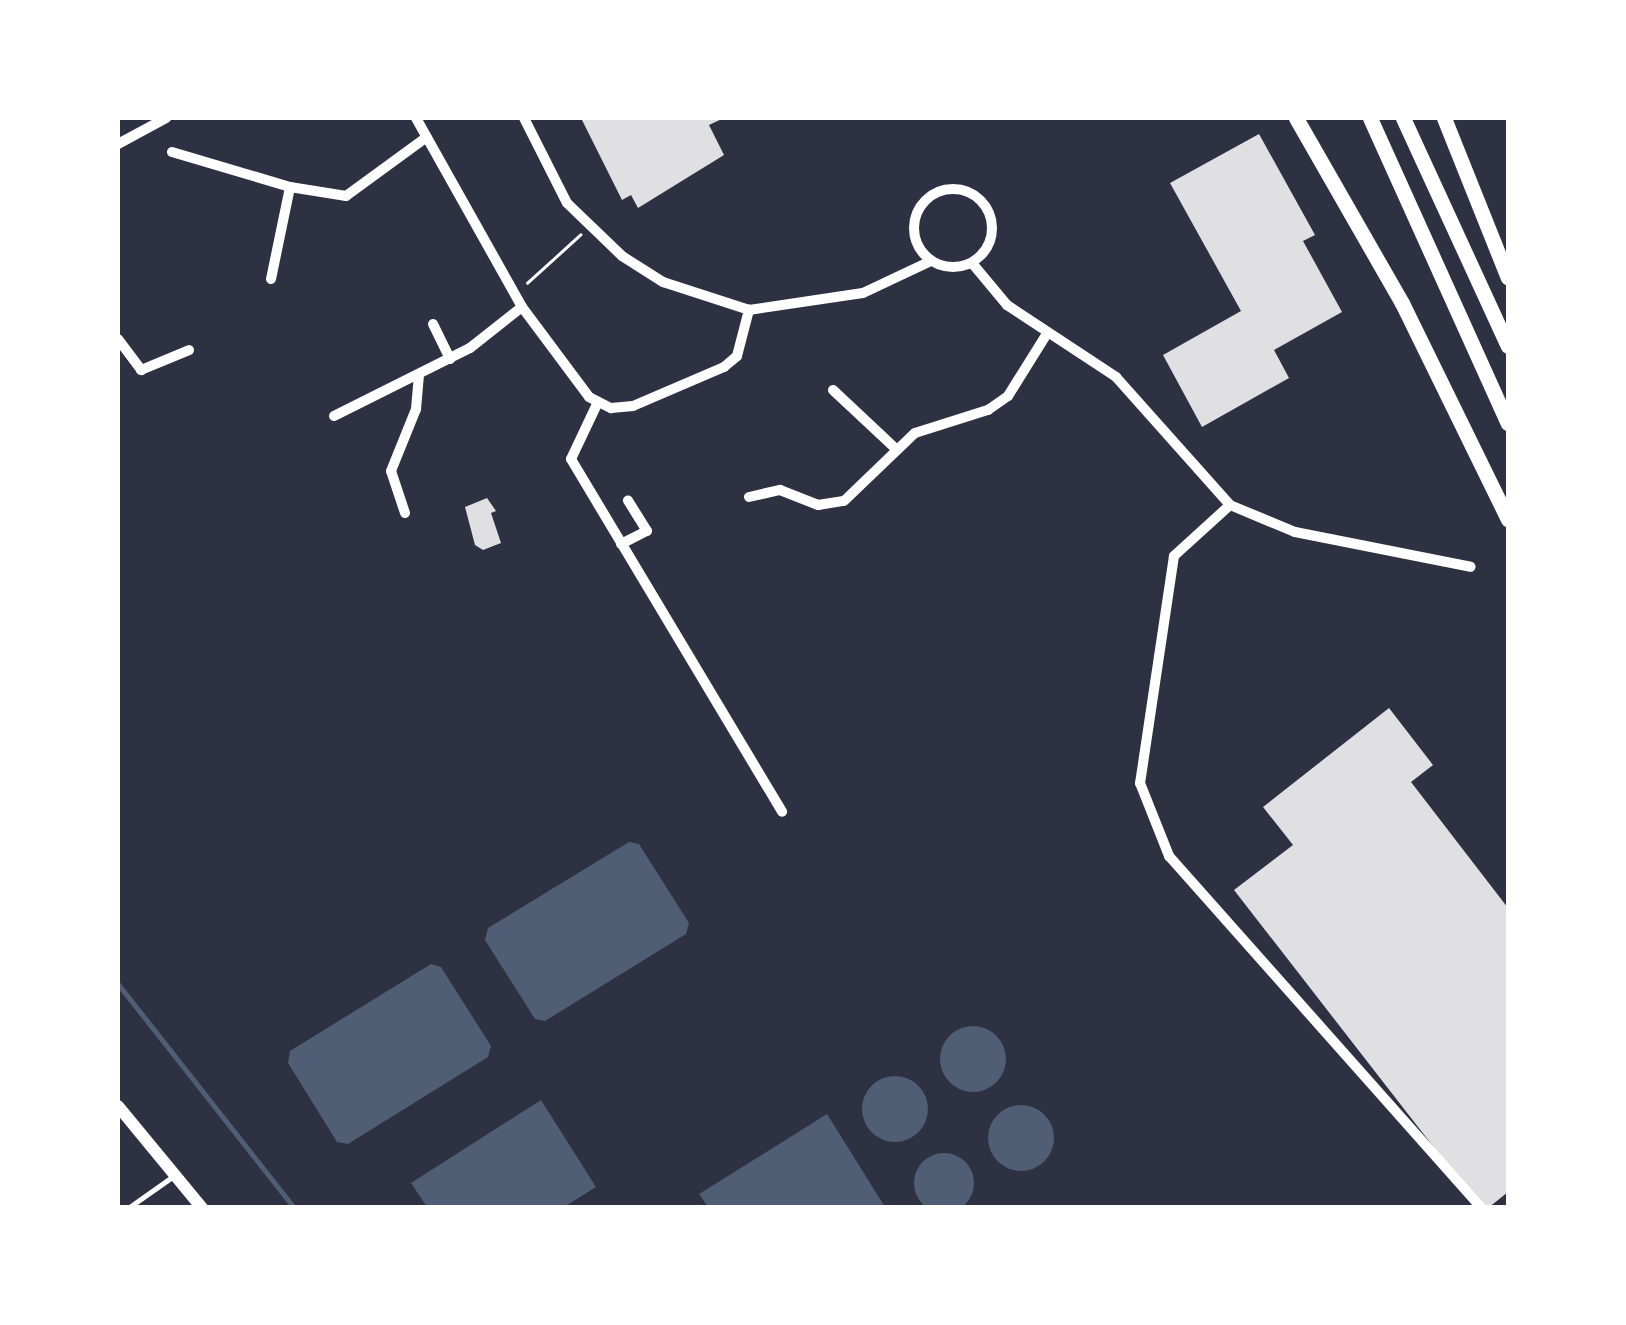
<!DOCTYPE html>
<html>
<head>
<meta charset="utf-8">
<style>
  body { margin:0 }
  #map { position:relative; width:1626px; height:1325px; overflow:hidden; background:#2d3142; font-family:Helvetica,sans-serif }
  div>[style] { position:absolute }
  .water>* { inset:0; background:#4f5d75 }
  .round { border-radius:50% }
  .stream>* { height:5px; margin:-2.5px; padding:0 2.5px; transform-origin:2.5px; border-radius:2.5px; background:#4f5d75 }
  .building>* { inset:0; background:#e0e0e3 }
  .path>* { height:2.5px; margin:-1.25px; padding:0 1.25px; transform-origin:1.25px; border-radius:1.25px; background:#fff }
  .service>* { height:5px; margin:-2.5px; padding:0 2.5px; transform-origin:2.5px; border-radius:2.5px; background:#fff }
  .minor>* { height:10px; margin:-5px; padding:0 5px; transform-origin:5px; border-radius:5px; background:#fff }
  .minor>.ring { margin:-5px; padding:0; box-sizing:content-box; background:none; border:10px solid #fff; border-radius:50% }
  .tertiary>* { height:12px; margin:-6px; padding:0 6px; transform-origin:6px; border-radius:6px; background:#fff }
  .trunk>* { height:15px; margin:-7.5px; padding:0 7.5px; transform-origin:7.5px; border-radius:7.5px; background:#fff }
  span { translate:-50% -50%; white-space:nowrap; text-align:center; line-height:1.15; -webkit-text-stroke:8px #fff; paint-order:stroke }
  .frame { position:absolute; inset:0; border:120px solid #fff; pointer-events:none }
</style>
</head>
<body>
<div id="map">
  <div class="water">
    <i style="clip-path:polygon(629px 842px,639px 844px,689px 923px,686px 934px,545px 1021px,535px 1019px,485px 940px,488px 928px)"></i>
    <i style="clip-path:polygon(431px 964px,441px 967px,491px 1046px,488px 1057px,348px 1144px,337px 1142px,288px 1063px,290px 1051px)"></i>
    <i class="round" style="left:940px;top:1026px;width:66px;height:66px"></i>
    <i class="round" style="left:862px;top:1076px;width:66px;height:66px"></i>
    <i style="clip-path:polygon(541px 1100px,596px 1187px,564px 1207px,427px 1207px,411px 1183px)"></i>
    <i class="round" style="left:988px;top:1105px;width:66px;height:66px"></i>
    <i style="clip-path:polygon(827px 1114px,885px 1207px,708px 1207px,699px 1194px)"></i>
    <i class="round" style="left:914px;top:1153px;width:60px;height:60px"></i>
  </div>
  <div class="stream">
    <i style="left:118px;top:984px;width:285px;rotate:51.8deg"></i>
  </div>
  <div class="building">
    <i style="clip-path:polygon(581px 118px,724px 118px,709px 125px,724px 155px,638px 208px,631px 195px,622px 200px)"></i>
    <i style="clip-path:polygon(1259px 134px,1315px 235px,1303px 241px,1342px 312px,1274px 350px,1289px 378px,1202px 427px,1163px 355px,1241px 311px,1170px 183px)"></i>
    <i style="clip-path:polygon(487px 498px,496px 511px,491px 513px,501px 543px,483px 550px,475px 545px,465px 507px)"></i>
    <i style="clip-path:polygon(1389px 708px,1433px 765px,1411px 782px,1508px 908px,1508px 1192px,1488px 1208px,1481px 1208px,1234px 890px,1293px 845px,1263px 807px)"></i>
  </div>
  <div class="path">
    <i style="left:527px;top:283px;width:72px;rotate:-42.2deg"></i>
  </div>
  <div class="service">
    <i style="left:128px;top:1208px;width:54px;rotate:-35.2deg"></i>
  </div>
  <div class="minor">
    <i style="left:416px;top:118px;width:217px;rotate:60.7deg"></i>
    <i style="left:522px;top:307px;width:112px;rotate:53.3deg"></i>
    <i style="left:589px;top:397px;width:25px;rotate:27deg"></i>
    <i style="left:611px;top:408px;width:22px;rotate:-5deg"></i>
    <i style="left:633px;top:406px;width:99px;rotate:-23.2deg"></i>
    <i style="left:724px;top:367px;width:17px;rotate:-40deg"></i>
    <i style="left:737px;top:356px;width:48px;rotate:-75.4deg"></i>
    <i style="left:524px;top:118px;width:95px;rotate:63.2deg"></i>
    <i style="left:567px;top:203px;width:76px;rotate:43.9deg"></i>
    <i style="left:622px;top:256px;width:49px;rotate:32.4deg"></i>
    <i style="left:663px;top:282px;width:90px;rotate:18deg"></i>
    <i style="left:749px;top:310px;width:115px;rotate:-8.5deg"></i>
    <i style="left:863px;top:293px;width:75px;rotate:-25.2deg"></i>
    <i style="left:118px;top:144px;width:55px;rotate:-28.4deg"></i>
    <i style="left:172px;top:152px;width:123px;rotate:16.5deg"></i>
    <i class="ring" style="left:914px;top:189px;width:68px;height:68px"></i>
    <i style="left:972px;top:263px;width:55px;rotate:50.2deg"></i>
    <i style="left:1007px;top:305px;width:131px;rotate:33.4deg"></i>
    <i style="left:1116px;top:377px;width:171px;rotate:48.3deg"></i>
    <i style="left:1230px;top:505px;width:70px;rotate:22.6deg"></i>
    <i style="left:1295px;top:532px;width:179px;rotate:11.2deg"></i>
    <i style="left:271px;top:279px;width:94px;rotate:-78.3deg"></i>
    <i style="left:290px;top:187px;width:57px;rotate:9.1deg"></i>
    <i style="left:346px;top:196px;width:100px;rotate:-36.1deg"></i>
    <i style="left:433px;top:324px;width:39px;rotate:64deg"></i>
    <i style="left:118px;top:339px;width:39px;rotate:53deg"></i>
    <i style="left:141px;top:370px;width:52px;rotate:-22.6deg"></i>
    <i style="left:833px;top:390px;width:85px;rotate:43.1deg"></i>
    <i style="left:598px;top:402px;width:63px;rotate:115.3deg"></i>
    <i style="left:571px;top:459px;width:411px;rotate:59.1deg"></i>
    <i style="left:334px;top:416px;width:152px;rotate:-26.6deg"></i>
    <i style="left:470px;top:348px;width:66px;rotate:-38.3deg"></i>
    <i style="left:749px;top:497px;width:32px;rotate:-13deg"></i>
    <i style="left:780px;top:490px;width:41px;rotate:21.5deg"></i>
    <i style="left:818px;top:505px;width:26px;rotate:-9deg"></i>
    <i style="left:844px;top:501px;width:98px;rotate:-43.8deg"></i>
    <i style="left:915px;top:433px;width:77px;rotate:-17.5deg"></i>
    <i style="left:988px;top:410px;width:24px;rotate:-35deg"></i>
    <i style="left:1008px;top:396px;width:75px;rotate:-58deg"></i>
    <i style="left:1230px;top:505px;width:76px;rotate:137.7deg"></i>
    <i style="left:1174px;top:556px;width:230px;rotate:98.5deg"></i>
    <i style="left:1140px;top:783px;width:79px;rotate:68.3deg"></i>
    <i style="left:1169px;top:856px;width:470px;rotate:48.4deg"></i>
    <i style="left:405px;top:513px;width:44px;rotate:-108.4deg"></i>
    <i style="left:391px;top:471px;width:67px;rotate:-68deg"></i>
    <i style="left:416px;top:409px;width:33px;rotate:-85deg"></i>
    <i style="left:621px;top:544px;width:29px;rotate:-27deg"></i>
    <i style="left:647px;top:531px;width:36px;rotate:-122deg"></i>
  </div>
  <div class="tertiary">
    <i style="left:118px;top:1106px;width:132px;rotate:50.5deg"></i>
  </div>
  <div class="trunk">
    <i style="left:1296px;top:118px;width:213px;rotate:60.2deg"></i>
    <i style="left:1402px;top:303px;width:241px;rotate:63.9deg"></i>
    <i style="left:1370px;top:118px;width:335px;rotate:65.7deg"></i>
    <i style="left:1403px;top:118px;width:251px;rotate:65.3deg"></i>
    <i style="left:1444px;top:118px;width:172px;rotate:68.2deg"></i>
  </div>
  <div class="frame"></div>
</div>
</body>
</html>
